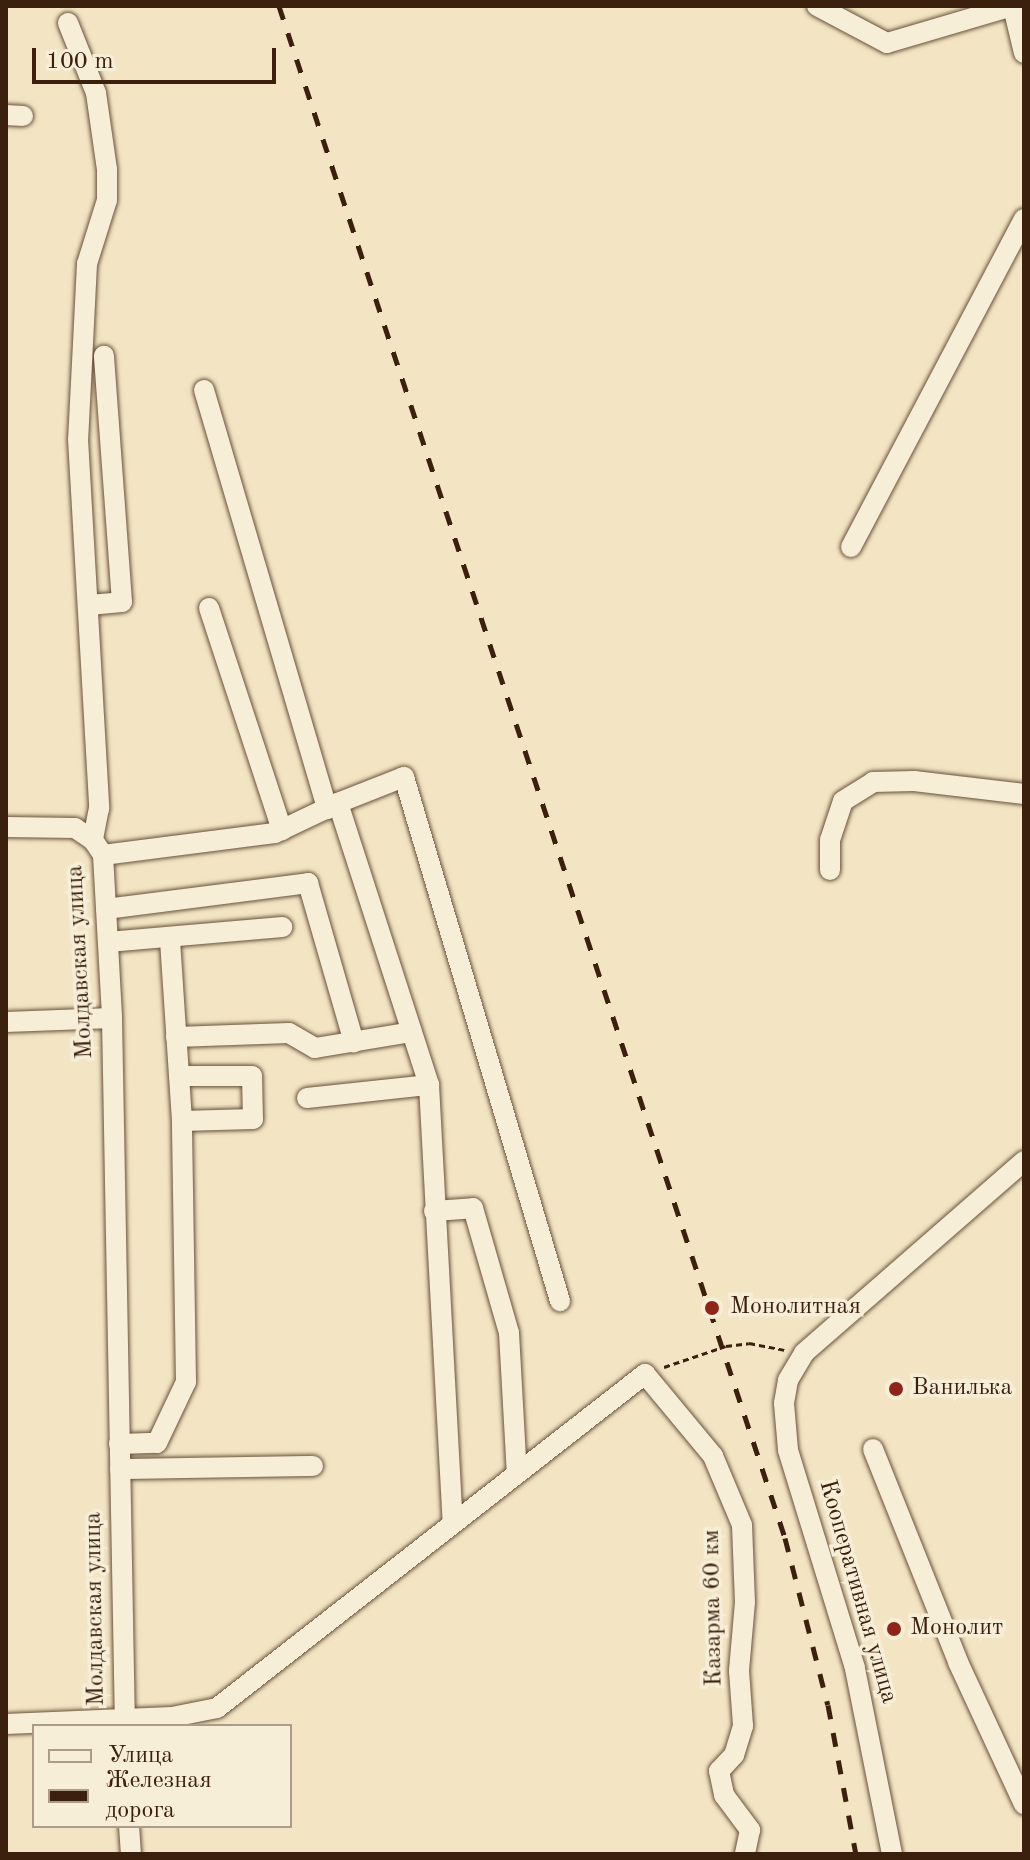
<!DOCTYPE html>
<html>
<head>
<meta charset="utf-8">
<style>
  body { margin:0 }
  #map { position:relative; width:1030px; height:1860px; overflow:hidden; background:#f3e5c3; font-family:"Old Standard TT",serif }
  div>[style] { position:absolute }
  .path>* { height:3px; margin-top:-1.5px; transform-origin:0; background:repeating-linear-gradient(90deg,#3b200e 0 6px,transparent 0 10px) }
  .roads { filter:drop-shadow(0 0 2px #69513b) drop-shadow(0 0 2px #69513b) }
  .minor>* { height:20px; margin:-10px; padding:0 10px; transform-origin:10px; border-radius:10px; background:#f7eed8 }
  .rail>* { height:5px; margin-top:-2.5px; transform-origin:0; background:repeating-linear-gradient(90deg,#3b200e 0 14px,transparent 0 28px) }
  .dots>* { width:22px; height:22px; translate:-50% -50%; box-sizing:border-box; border:4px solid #f7eed8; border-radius:50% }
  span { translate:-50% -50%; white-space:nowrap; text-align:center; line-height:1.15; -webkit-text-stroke:7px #f7eed8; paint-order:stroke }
  .street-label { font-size:24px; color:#3b200e }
  .poi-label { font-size:24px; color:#3b200e }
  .left { translate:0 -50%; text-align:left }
  .frame { position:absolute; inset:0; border:8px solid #3b200e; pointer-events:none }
  .legend { position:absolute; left:32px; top:1724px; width:260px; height:104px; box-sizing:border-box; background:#f7eed8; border:2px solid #ac9c87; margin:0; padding:10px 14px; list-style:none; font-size:24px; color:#3b200e }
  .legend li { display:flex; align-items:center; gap:16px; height:40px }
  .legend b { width:40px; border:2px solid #ac9c87 }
  .scale { position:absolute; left:32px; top:48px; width:244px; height:36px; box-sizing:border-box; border:4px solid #3b200e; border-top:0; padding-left:10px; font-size:24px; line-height:28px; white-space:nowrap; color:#3b200e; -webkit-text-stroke:6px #f7eed8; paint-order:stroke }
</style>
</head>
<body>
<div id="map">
  <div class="path">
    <i style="left:664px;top:1367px;width:65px;rotate:-18.7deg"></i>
    <i style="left:726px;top:1346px;width:23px;rotate:-7deg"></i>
    <i style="left:749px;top:1343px;width:36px;rotate:11deg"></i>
  </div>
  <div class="roads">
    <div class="minor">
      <i style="left:817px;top:6px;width:79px;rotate:27.9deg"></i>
      <i style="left:887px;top:43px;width:131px;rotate:-16.4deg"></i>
      <i style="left:1013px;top:7px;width:47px;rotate:76.6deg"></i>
      <i style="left:68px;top:23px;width:75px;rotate:68.2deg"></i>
      <i style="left:96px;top:93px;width:77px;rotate:81.8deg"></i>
      <i style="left:107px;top:169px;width:31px;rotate:90deg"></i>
      <i style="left:107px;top:200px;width:67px;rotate:107.4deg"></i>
      <i style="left:87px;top:264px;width:175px;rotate:92.9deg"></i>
      <i style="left:78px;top:439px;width:370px;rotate:86.7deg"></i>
      <i style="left:99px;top:808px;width:33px;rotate:101deg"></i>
      <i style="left:93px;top:840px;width:18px;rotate:56deg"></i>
      <i style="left:103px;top:855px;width:163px;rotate:86.8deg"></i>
      <i style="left:112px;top:1018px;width:708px;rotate:88.95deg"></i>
      <i style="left:6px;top:115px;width:17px;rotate:3deg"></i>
      <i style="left:204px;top:390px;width:437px;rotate:73.6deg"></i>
      <i style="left:851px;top:547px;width:371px;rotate:-62.2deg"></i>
      <i style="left:89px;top:605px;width:33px;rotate:-5deg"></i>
      <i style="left:122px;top:602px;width:247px;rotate:-94.2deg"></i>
      <i style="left:209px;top:608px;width:234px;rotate:71.8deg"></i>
      <i style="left:338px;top:803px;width:71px;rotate:-21.5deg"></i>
      <i style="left:404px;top:777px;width:547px;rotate:73.42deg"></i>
      <i style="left:6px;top:827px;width:69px;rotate:0.8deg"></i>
      <i style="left:75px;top:828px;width:22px;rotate:34deg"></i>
      <i style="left:103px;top:855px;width:173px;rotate:-7.3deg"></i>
      <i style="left:275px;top:833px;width:70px;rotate:-25.5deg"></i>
      <i style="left:338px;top:803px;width:296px;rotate:72.1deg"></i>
      <i style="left:429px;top:1085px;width:439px;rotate:86.9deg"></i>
      <i style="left:830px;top:870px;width:30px;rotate:-90deg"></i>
      <i style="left:830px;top:840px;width:41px;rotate:-71.6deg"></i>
      <i style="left:843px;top:801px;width:36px;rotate:-32deg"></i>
      <i style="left:873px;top:782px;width:41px;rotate:-1.4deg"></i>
      <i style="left:914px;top:781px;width:111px;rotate:6.7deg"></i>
      <i style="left:106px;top:909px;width:204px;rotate:-7.3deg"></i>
      <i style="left:308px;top:883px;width:166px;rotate:73.9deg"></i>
      <i style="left:108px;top:942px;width:175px;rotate:-4.9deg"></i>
      <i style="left:6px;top:1022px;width:106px;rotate:-2.2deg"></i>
      <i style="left:176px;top:1037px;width:113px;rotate:-2deg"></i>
      <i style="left:289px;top:1033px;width:30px;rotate:30deg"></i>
      <i style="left:315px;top:1048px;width:98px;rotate:-9.4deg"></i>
      <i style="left:179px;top:1076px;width:73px"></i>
      <i style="left:252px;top:1076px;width:43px;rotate:88.7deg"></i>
      <i style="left:253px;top:1119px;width:71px;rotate:178.4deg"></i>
      <i style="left:307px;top:1098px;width:123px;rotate:-6.1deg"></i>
      <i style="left:434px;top:1211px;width:39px;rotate:-4deg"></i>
      <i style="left:473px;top:1208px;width:130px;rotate:73.9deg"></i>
      <i style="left:509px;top:1333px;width:141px;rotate:86.8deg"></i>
      <i style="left:119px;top:1444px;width:38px;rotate:-2deg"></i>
      <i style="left:157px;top:1443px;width:68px;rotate:-64.6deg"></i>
      <i style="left:186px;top:1382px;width:261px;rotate:-90.9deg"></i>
      <i style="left:182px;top:1121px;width:182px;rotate:-93.8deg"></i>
      <i style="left:873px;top:1449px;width:229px;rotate:68.2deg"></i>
      <i style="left:958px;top:1662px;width:157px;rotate:65.1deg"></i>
      <i style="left:120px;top:1469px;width:193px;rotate:-0.9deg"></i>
      <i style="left:6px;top:1724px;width:166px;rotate:-2.4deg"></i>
      <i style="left:172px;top:1717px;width:46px;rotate:-11.3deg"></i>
      <i style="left:217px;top:1708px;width:543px;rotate:-37.97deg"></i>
      <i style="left:645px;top:1374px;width:107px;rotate:50.3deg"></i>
      <i style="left:713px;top:1456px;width:75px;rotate:67.2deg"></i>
      <i style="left:742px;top:1525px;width:77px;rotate:87.8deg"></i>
      <i style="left:745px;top:1602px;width:69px;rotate:95deg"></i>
      <i style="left:739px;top:1671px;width:55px;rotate:85.8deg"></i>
      <i style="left:743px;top:1726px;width:30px;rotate:107deg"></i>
      <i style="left:734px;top:1755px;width:22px;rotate:133deg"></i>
      <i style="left:719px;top:1771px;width:25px;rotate:78deg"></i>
      <i style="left:724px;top:1795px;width:44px;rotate:53.4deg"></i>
      <i style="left:750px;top:1830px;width:25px;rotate:102deg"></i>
      <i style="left:129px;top:1826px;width:28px;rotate:86deg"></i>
      <i style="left:892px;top:1854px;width:190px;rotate:-101.3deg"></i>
      <i style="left:855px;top:1668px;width:228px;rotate:-107.1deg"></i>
      <i style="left:788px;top:1450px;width:47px;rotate:-94.9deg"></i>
      <i style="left:784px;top:1403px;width:23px;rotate:-80deg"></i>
      <i style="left:788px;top:1380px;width:31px;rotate:-59deg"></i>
      <i style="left:804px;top:1353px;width:292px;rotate:-41.1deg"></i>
    </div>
  </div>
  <div class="rail">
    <i style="left:279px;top:6px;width:1613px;rotate:71.72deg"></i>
    <i style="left:785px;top:1538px;width:172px;rotate:75.6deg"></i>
    <i style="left:828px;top:1705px;width:152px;rotate:79.4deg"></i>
  </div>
  <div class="dots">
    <i style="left:712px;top:1308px;background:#8f2418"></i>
    <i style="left:896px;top:1389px;background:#8f2418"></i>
    <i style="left:894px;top:1629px;background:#8f2418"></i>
  </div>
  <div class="street-label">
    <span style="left:81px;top:962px;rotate:-93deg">Молдавская улица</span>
    <span style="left:857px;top:1592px;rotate:74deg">Кооперативная улица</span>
    <span style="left:714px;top:1608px;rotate:-91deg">Казарма 60 км</span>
    <span style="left:96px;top:1609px;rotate:-91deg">Молдавская улица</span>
  </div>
  <div class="poi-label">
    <span class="left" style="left:730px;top:1308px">Монолитная</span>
    <span class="left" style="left:912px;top:1389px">Ванилька</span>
    <span class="left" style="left:910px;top:1629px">Монолит</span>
  </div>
  <div class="frame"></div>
  <ul class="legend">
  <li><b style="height:10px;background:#f7eed8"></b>Улица</li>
  <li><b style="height:10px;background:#3b200e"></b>Железная дорога</li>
  </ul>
  <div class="scale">100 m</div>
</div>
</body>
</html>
